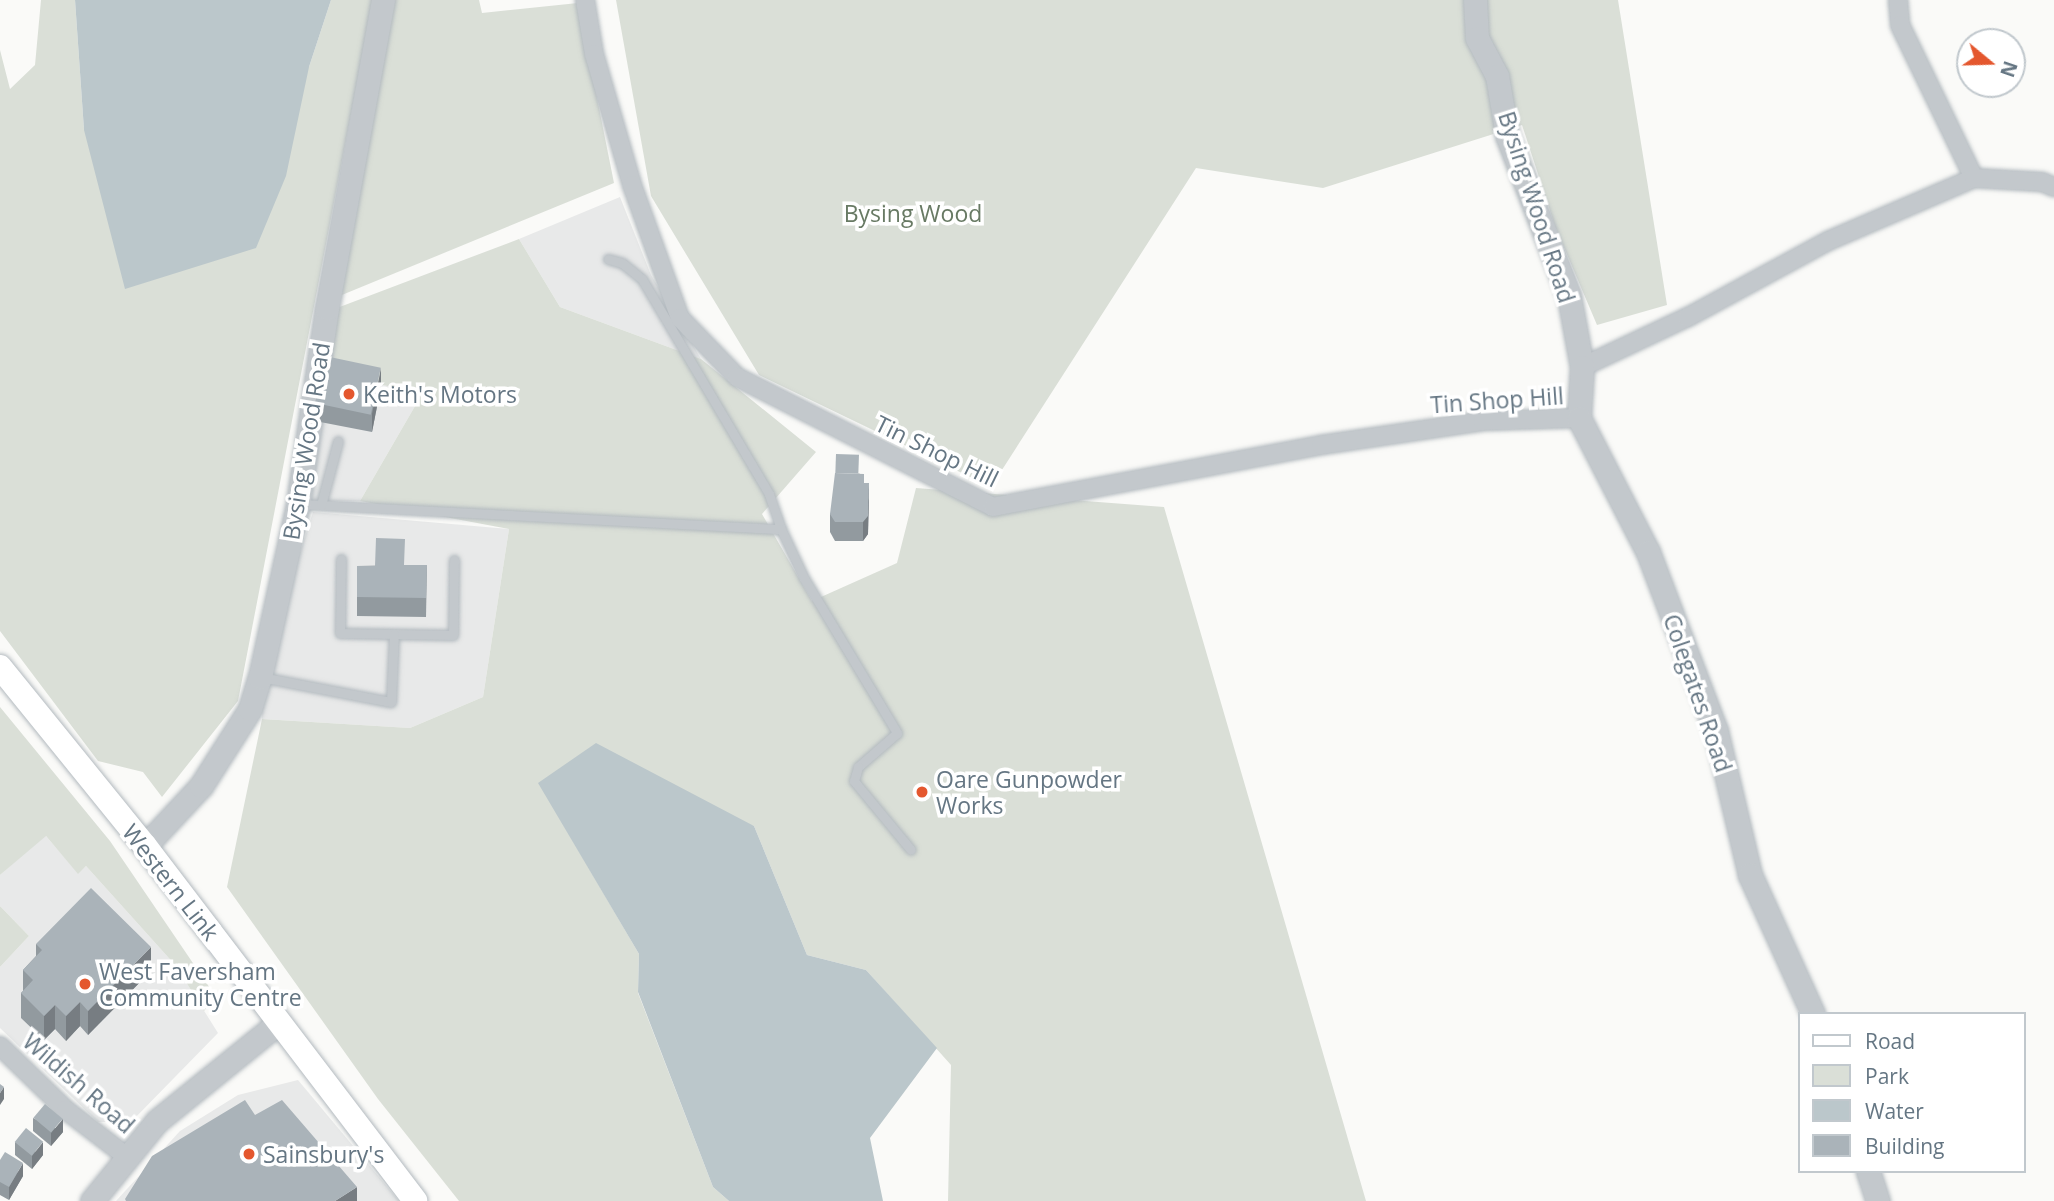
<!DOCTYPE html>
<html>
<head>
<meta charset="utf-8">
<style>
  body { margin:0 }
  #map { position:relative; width:2054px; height:1201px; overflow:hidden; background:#fafaf8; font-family:"Open Sans",sans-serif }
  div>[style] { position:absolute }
  .built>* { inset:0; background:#e8e9e9 }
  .green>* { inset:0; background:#dadfd7 }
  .water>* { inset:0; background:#bbc7cb }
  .roads { filter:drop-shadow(0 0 2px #b3babf) drop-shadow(0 0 2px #b3babf) }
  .service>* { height:9px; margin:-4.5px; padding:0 4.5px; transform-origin:4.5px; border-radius:4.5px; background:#c3c8cc }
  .minor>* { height:18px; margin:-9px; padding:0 9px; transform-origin:9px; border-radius:9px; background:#c3c8cc }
  .tertiary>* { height:23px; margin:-11.5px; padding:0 11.5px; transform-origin:11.5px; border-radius:11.5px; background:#c3c8cc }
  .secondary>* { height:24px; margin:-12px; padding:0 12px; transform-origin:12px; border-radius:12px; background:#fff }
  .wall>* { inset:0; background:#929a9f }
  .shaded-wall>* { inset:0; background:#777d82 }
  .building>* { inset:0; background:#aab3b9; transform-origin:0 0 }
  .dots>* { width:19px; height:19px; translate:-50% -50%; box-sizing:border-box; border:4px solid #fff; border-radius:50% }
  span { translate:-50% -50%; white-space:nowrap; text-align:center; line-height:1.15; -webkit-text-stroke:7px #fff; paint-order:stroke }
  .street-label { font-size:23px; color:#657683 }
  .park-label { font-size:23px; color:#687a64 }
  .poi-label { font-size:23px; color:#657683 }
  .left { translate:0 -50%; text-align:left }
  .legend { position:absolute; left:1798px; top:1012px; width:228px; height:161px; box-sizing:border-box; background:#fff; border:2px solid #c1c8cd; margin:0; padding:9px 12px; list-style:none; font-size:21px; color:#657683 }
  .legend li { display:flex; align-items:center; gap:14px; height:35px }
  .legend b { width:35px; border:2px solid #c1c8cd }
  .north { position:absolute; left:1956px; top:28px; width:70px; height:70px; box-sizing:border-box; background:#fff; border:2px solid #c1c8cd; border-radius:50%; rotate:109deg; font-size:19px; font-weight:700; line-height:28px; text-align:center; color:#657683 }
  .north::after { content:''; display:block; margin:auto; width:24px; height:32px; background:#e4572e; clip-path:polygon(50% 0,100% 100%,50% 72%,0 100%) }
</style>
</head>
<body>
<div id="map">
  <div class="built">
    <i style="clip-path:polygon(620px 197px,651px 275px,701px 359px,560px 307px,519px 239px)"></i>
    <i style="clip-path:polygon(322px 371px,422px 394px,360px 501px,312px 501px,314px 425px)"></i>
    <i style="clip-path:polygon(313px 512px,509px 529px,483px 697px,410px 728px,262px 719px,260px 677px)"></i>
    <i style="clip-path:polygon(45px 835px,78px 873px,86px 866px,176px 966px,218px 1033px,131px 1122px,98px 1122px,0 1028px,0 967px,29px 936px,0 906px,0 875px)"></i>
    <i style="clip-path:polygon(298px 1080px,399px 1201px,116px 1201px,180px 1131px,238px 1095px)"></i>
  </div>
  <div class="green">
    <i style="clip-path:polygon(41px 0,75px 0,84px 130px,309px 67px,331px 0,373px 0,238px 701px,162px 797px,143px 772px,98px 761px,0 631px,0 50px,10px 89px,35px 65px)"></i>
    <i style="clip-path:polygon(392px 0,479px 0,482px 13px,578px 3px,614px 183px,337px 297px)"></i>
    <i style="clip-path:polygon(616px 0,1618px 0,1667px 305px,1597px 325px,1555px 226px,1522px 125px,1323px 188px,1196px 168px,991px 487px,759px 375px,651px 196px)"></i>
    <i style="clip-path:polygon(519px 239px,560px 307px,701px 359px,816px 452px,762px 514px,812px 601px,897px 563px,916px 488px,1164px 507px,1366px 1201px,948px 1201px,951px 1065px,866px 970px,807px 955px,754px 826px,539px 783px,639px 954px,638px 993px,713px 1187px,729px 1201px,459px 1201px,378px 1099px,227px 887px,262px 719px,410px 728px,483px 697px,509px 529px,360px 501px,422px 394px,322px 371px,337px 308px)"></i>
    <i style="clip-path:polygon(0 707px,110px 841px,216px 997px,204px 1011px,176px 966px,86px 866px,78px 874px,46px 836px,0 875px)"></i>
    <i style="clip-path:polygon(0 906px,29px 936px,0 967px)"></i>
  </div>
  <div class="water">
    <i style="clip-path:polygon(75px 0,331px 0,309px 67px,286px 176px,256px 248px,125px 289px,84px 130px)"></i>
    <i style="clip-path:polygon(596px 743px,754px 826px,807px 955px,866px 970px,937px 1048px,870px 1138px,883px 1201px,729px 1201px,713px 1187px,638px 992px,639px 954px,538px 783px)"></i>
  </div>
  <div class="roads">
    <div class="service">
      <i style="left:608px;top:259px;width:15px;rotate:16deg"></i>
      <i style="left:622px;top:263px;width:26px;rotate:39deg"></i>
      <i style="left:642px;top:279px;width:250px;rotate:59.4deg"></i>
      <i style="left:769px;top:494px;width:37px;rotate:71deg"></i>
      <i style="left:300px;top:504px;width:482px;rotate:3deg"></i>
      <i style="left:781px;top:529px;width:54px;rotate:64.9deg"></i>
      <i style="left:804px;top:578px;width:181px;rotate:59deg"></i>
      <i style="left:897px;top:733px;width:52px;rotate:138.9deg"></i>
      <i style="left:858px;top:767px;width:15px;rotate:106deg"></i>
      <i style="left:854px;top:781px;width:89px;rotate:50.4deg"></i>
      <i style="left:321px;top:505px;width:66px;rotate:-75.1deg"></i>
      <i style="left:341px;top:559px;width:74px;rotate:90.8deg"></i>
      <i style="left:340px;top:633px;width:113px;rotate:1deg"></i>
      <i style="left:453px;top:635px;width:75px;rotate:-89.2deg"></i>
      <i style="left:261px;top:677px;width:132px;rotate:10.9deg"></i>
      <i style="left:391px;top:702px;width:68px;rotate:-87.5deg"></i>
    </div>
    <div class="minor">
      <i style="left:585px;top:0;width:55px;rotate:80.5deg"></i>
      <i style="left:594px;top:54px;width:136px;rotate:73.8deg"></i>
      <i style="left:632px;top:185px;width:141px;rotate:70.2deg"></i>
      <i style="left:680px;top:318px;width:82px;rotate:46deg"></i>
      <i style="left:737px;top:377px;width:287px;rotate:26.9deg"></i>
      <i style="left:993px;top:507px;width:334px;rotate:-10.7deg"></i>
      <i style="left:1321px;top:445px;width:164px;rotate:-8.4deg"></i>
      <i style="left:1483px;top:421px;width:96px;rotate:-1.8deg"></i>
      <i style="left:1898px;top:0;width:25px;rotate:85deg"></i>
      <i style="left:1900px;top:25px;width:170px;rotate:64.2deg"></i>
      <i style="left:1582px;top:367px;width:117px;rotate:-25.3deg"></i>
      <i style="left:1688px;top:317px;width:159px;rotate:-28.5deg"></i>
      <i style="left:1828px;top:241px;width:159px;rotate:-23.3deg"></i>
      <i style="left:1974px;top:178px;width:68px;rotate:3.4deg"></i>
      <i style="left:2042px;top:182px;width:13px;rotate:23deg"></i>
      <i style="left:0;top:1046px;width:92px;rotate:44.1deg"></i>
      <i style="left:66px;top:1110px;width:77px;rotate:37.6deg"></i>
    </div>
    <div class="tertiary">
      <i style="left:1475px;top:0;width:38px;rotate:87deg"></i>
      <i style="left:1477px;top:38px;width:43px;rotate:62.2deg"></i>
      <i style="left:1497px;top:76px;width:60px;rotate:80.4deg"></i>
      <i style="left:1507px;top:135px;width:173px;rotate:68.9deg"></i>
      <i style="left:1569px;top:296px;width:72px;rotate:79.6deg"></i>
      <i style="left:1582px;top:367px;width:51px;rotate:93.4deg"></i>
      <i style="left:1579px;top:418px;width:151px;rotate:62.8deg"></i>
      <i style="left:1648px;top:552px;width:191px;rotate:69.2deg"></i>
      <i style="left:1716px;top:731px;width:148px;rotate:76.7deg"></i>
      <i style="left:1750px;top:875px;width:153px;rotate:65.6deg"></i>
      <i style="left:145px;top:846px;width:82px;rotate:-47deg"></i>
      <i style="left:201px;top:786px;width:91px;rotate:-57.5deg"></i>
      <i style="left:250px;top:709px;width:34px;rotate:-73deg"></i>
      <i style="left:260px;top:677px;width:177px;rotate:-77.6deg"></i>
      <i style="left:298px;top:504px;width:198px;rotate:-81.6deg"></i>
      <i style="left:327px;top:308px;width:313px;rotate:-79.7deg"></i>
      <i style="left:1868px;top:1171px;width:32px;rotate:72deg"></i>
      <i style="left:92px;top:1201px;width:103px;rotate:-50.9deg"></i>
      <i style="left:157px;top:1121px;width:156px;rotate:-39deg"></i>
    </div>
    <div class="secondary">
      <i style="left:0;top:667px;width:230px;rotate:51deg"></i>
      <i style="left:145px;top:846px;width:446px;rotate:52.7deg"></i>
    </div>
  </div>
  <div class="wall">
    <i style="clip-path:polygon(381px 386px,372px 432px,315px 421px,315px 403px)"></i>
    <i style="clip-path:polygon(859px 473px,864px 483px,869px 501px,868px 534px,863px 541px,835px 541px,830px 532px,830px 514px)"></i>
    <i style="clip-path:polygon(405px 565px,427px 565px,426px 617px,357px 616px,357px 566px)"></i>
    <i style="clip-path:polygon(36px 944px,151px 971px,88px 1035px,80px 1026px,66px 1041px,55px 1029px,44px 1040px,21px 1018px,21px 993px,23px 991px,23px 970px,36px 956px)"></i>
    <i style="clip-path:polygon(33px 1118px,63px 1132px,51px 1146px,33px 1131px)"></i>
    <i style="clip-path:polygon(15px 1142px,43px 1155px,32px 1169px,15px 1155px)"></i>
    <i style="clip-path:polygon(0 1160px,23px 1176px,9px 1200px,0 1195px)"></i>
  </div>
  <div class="shaded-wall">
    <i style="clip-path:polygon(381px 368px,381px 386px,372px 432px,372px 414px)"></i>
    <i style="clip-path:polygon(869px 483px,868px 534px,863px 541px,863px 522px)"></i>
    <i style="clip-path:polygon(151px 947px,151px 971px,88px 1035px,88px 1011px)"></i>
    <i style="clip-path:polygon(80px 1002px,80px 1026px,66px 1041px,66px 1016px)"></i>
    <i style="clip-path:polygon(55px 1005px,55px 1029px,44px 1040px,44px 1016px)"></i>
    <i style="clip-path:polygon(4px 1087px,4px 1099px,0 1105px,0 1093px)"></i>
    <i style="clip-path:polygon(63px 1119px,63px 1132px,51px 1146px,51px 1133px)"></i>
    <i style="clip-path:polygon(43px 1142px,43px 1155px,32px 1169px,32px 1156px)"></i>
    <i style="clip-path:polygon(23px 1163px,23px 1176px,9px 1200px,9px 1187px)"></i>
    <i style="clip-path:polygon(357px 1187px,357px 1201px,335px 1201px)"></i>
  </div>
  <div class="building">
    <i style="left:325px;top:356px;width:57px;height:48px;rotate:12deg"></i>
    <i style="left:836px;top:454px;width:23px;height:19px;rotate:2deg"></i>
    <i style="clip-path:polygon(835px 473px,864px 474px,864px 483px,869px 483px,868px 516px,863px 522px,835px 522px,830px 514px)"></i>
    <i style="clip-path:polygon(376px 538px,405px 539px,404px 565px,427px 565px,426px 598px,357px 597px,357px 566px,375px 566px)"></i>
    <i style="clip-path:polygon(91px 888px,151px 947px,88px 1011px,80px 1002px,66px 1016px,55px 1005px,44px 1016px,21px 993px,33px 980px,23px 970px,42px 950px,36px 944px)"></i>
    <i style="clip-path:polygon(0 1084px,4px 1087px,0 1093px)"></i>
    <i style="clip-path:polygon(245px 1100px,255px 1115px,282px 1100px,357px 1187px,335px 1201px,126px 1201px,125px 1199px,152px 1156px)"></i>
    <i style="left:45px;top:1104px;width:23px;height:18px;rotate:40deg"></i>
    <i style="left:26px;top:1128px;width:22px;height:18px;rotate:39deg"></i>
    <i style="clip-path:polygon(5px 1152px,23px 1163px,9px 1187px,0 1182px,0 1160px)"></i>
  </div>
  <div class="dots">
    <i style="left:349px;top:394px;background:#e4572e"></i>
    <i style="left:922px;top:792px;background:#e4572e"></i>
    <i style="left:85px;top:984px;background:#e4572e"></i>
    <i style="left:249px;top:1154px;background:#e4572e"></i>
  </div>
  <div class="street-label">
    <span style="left:1537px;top:207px;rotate:72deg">Bysing Wood Road</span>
    <span style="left:1497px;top:400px;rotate:-4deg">Tin Shop Hill</span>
    <span style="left:306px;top:441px;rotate:-81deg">Bysing Wood Road</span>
    <span style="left:937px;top:451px;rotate:26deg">Tin Shop Hill</span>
    <span style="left:1698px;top:693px;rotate:71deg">Colegates Road</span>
    <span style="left:171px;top:882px;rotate:52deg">Western Link</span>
    <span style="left:79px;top:1083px;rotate:41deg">Wildish Road</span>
  </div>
  <div class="park-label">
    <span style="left:913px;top:213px">Bysing Wood</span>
  </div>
  <div class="poi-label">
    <span class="left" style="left:363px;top:394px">Keith's Motors</span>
    <span class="left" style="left:936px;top:792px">Oare Gunpowder<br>Works</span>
    <span class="left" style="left:99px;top:984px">West Faversham<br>Community Centre</span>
    <span class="left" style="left:263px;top:1154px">Sainsbury's</span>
  </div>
  <ul class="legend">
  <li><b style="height:9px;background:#fff"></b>Road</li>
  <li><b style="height:19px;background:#dadfd7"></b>Park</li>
  <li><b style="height:19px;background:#bbc7cb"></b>Water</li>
  <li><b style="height:19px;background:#aab3b9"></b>Building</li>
  </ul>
  <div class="north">N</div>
</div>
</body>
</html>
